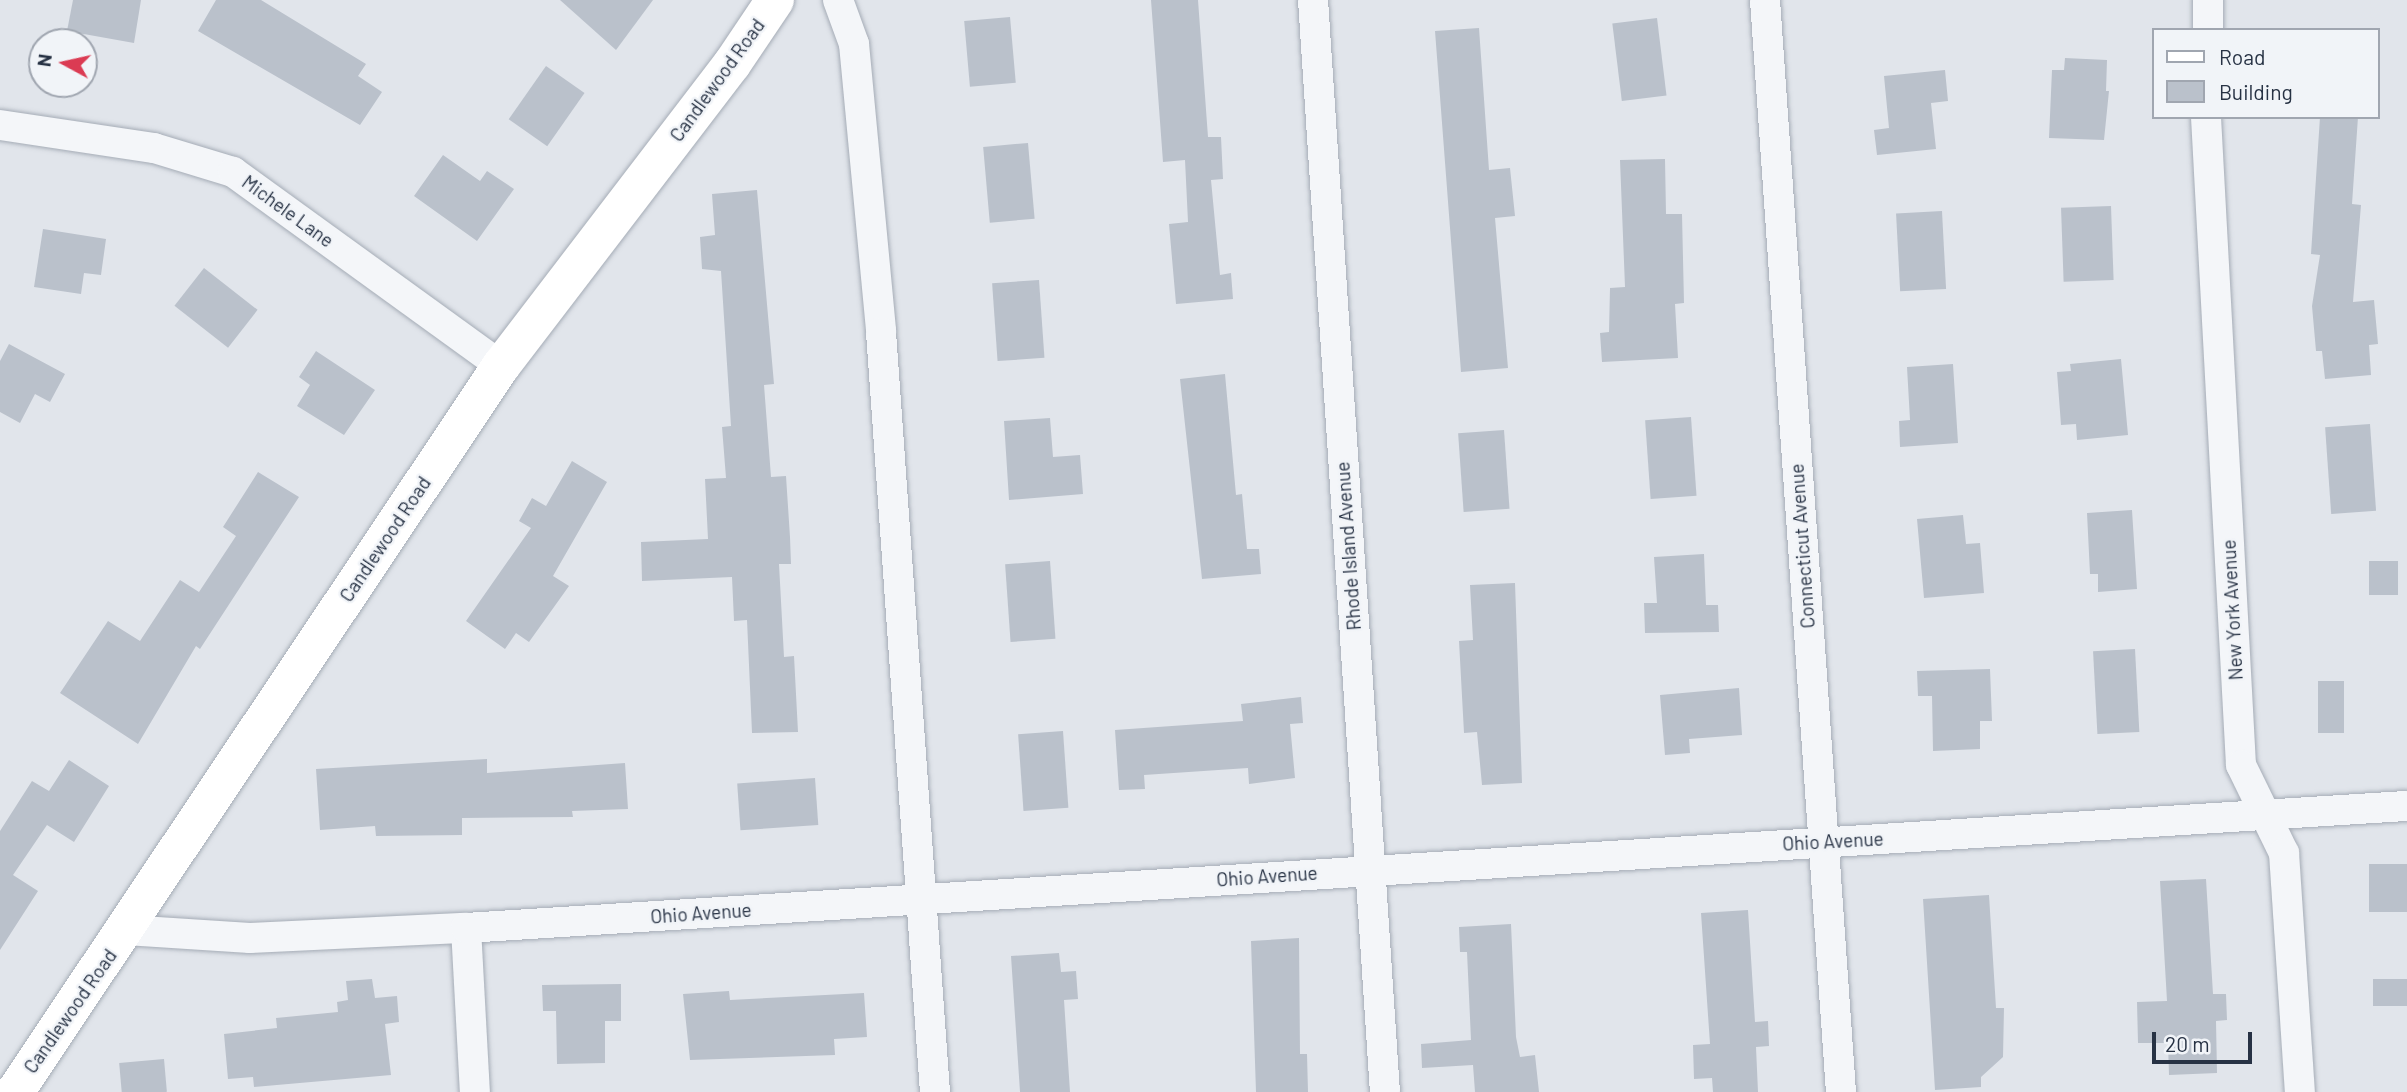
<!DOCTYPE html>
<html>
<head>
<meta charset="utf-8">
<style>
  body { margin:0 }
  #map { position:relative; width:2407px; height:1092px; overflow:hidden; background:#e1e5eb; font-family:Barlow,sans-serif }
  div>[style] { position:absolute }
  .building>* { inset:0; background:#bac1cb; transform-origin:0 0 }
  .roads { filter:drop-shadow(0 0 2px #a5acb6) drop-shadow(0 0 2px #a5acb6) }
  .street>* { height:30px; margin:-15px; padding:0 15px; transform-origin:15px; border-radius:15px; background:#f4f6f9 }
  .secondary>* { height:38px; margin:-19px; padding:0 19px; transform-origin:19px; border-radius:19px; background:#fff }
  span { translate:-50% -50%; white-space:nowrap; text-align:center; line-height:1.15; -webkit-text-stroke:5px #f1f4f8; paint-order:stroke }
  .street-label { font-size:19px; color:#273244 }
  .legend { position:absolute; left:2152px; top:28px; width:228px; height:91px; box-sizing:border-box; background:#f1f4f8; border:2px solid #a0a6b0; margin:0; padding:9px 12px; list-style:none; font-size:21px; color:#273244 }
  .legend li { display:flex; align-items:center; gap:14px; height:35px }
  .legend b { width:35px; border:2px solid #a0a6b0 }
  .north { position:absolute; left:28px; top:28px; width:70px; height:70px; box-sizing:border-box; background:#f1f4f8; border:2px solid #a0a6b0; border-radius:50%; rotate:278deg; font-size:19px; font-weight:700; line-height:28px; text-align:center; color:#273244 }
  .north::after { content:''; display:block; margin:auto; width:24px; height:32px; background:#db3b53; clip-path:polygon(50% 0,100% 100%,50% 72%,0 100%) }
  .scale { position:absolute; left:2152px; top:1032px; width:100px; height:32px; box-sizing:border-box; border:4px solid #273244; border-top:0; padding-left:9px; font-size:21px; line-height:24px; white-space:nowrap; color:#273244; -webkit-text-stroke:5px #f1f4f8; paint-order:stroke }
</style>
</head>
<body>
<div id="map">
  <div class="building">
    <i style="clip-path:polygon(73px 0,141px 0,134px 43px,67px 31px)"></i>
    <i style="clip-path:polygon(216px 0,261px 0,366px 64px,358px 76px,382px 92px,360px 125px,198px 31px)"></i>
    <i style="clip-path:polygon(560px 0,653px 0,616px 50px)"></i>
    <i style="clip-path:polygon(1151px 0,1198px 0,1208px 137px,1221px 137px,1223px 179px,1211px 180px,1220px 275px,1231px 273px,1233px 299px,1176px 304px,1169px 224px,1188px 222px,1185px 160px,1163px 162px)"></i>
    <i style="left:1010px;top:17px;width:66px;height:46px;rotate:85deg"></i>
    <i style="left:1657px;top:18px;width:78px;height:45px;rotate:83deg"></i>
    <i style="clip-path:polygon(1479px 28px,1489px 170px,1510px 168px,1515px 216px,1495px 218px,1508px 368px,1461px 372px,1435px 31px)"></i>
    <i style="clip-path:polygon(2065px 58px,2107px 60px,2106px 91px,2109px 91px,2104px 140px,2049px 138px,2052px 70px,2064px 70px)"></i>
    <i style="left:546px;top:66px;width:47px;height:65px;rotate:35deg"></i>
    <i style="clip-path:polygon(1945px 70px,1948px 101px,1931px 103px,1936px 149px,1877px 155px,1874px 130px,1889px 128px,1884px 76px)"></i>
    <i style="clip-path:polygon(2320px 117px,2358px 117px,2352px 204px,2361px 205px,2353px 302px,2374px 300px,2378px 344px,2369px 345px,2371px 375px,2325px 379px,2322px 351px,2316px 351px,2312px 306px,2320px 255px,2311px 254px)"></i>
    <i style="left:1028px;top:143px;width:76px;height:45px;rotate:85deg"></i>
    <i style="clip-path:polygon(443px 155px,480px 181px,487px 171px,514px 189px,477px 241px,414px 196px)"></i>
    <i style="clip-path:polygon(1665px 159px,1666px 214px,1682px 214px,1684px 303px,1675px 304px,1678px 358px,1602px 362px,1600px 333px,1609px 332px,1610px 288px,1625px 287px,1620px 160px)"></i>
    <i style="clip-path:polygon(757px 190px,774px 384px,764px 385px,771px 477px,786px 476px,790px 537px,791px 564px,779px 564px,784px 657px,794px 656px,798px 732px,752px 733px,747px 620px,734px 621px,732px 577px,642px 581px,641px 542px,708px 539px,705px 479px,726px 478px,722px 427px,731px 426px,721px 271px,702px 269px,700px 237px,715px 235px,712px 194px)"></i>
    <i style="left:2111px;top:206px;width:74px;height:50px;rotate:88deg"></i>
    <i style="left:1942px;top:211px;width:78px;height:46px;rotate:87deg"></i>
    <i style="clip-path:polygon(43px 229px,106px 239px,101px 275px,84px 273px,81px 294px,34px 287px)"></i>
    <i style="left:204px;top:268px;width:68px;height:48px;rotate:38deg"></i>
    <i style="left:1039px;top:280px;width:78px;height:47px;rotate:86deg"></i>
    <i style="clip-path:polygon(9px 344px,65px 374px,50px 402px,35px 394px,20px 423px,0 412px,0 361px)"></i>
    <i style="clip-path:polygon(316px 351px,375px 390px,344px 435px,297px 406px,310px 385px,299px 377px)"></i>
    <i style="clip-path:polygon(2121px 359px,2128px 435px,2077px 440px,2076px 424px,2061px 425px,2057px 372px,2071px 371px,2070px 364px)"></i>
    <i style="clip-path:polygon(1953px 364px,1958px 443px,1900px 447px,1899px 421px,1910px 420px,1907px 367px)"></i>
    <i style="clip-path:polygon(1225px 374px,1236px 495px,1242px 494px,1247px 549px,1259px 549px,1261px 574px,1202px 579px,1180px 379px)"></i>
    <i style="left:1691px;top:417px;width:79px;height:46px;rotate:86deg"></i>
    <i style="clip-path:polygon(1050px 418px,1053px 457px,1080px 455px,1083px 494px,1009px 500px,1004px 421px)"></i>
    <i style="left:2370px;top:424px;width:87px;height:45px;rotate:86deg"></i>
    <i style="left:1504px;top:430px;width:79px;height:46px;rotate:86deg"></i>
    <i style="clip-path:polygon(572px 461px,607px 482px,553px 576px,569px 586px,529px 642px,516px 633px,505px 649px,466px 621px,531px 528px,519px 521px,532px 498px,546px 506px)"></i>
    <i style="clip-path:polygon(258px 472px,299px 497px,200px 649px,196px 646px,138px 744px,60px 693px,108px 621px,140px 641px,180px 580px,199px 592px,236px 536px,223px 527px)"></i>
    <i style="clip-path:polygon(2132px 510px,2137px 589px,2098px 592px,2098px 574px,2090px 574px,2087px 513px)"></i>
    <i style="clip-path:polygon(1963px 515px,1966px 544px,1980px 543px,1984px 593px,1924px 598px,1917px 519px)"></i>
    <i style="clip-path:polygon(1704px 554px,1706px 605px,1718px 605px,1719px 632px,1645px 633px,1644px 603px,1657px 603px,1654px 557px)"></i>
    <i style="left:1050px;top:561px;width:78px;height:45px;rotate:86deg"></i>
    <i style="left:2369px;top:561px;width:29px;height:34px"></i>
    <i style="clip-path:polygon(1515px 583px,1522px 783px,1482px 785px,1477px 732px,1464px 733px,1459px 641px,1473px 640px,1470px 585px)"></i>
    <i style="left:2135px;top:649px;width:83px;height:42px;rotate:87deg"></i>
    <i style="clip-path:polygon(1990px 669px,1992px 721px,1980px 721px,1980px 749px,1933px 751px,1932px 696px,1918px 696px,1917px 671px)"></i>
    <i style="left:2318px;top:681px;width:26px;height:52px"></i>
    <i style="clip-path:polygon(1739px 688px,1742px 735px,1689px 739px,1690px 753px,1665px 755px,1660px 695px)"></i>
    <i style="clip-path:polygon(1301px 697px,1303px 723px,1290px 724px,1295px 778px,1249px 784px,1248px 768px,1144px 775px,1145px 789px,1119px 790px,1115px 730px,1243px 721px,1241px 704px)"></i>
    <i style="left:1063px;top:731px;width:77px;height:45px;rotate:86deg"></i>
    <i style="clip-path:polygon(487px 759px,487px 773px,625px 763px,628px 809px,572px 811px,573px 817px,462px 818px,462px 835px,376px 836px,375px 826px,320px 830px,316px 769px)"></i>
    <i style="clip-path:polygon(69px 760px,109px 786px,74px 842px,47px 825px,13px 875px,38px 891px,0 950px,0 831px,32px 781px,49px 791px)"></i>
    <i style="left:815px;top:778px;width:47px;height:78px;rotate:86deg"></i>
    <i style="left:2407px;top:864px;width:48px;height:38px;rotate:90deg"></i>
    <i style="clip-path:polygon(2206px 879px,2213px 994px,2226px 994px,2227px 1020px,2216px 1021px,2217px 1073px,2169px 1075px,2168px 1043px,2138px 1043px,2137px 1002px,2167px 1001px,2160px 881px)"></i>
    <i style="clip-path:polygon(1989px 895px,1996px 1008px,2004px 1008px,2003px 1057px,1981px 1077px,1981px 1087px,1935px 1090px,1923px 899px)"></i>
    <i style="clip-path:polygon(1748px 910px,1755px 1022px,1768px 1021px,1769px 1046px,1756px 1047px,1758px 1092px,1713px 1092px,1712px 1078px,1694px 1079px,1693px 1045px,1710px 1044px,1701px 913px)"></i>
    <i style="clip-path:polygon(1511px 924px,1516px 1037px,1520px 1057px,1535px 1055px,1539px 1092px,1475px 1092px,1473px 1065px,1422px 1068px,1421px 1044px,1471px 1040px,1467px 952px,1460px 952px,1459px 927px)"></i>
    <i style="clip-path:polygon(1299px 938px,1300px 1054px,1307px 1054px,1308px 1092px,1256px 1092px,1251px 941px)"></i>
    <i style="clip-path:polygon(1059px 953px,1061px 972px,1076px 971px,1078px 999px,1064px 1000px,1070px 1092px,1020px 1092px,1011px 956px)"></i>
    <i style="clip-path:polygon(372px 979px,375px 998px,397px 996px,399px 1022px,385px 1024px,391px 1075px,254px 1087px,253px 1077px,228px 1079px,224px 1034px,277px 1028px,276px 1018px,338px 1012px,337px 1002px,348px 1000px,346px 981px)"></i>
    <i style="left:2407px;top:979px;width:27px;height:34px;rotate:90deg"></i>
    <i style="clip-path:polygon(621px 984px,621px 1021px,605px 1021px,605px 1063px,557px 1064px,556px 1011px,543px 1011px,542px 985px)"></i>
    <i style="clip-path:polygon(729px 991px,730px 1000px,864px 993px,867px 1037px,834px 1039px,835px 1055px,690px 1060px,683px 994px)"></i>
    <i style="left:164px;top:1059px;width:33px;height:45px;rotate:85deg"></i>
  </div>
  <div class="roads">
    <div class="street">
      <i style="left:838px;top:0;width:47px;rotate:70deg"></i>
      <i style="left:854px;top:44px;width:289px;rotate:84.6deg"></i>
      <i style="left:881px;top:332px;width:762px;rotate:85.94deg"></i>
      <i style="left:1313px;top:0;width:1094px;rotate:86.23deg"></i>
      <i style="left:1765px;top:0;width:1095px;rotate:86.02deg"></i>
      <i style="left:2208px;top:30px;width:30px;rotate:-90deg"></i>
      <i style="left:2206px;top:117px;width:649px;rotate:86.91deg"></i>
      <i style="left:2241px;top:765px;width:98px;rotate:64deg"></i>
      <i style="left:2284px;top:853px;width:240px;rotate:86.2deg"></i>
      <i style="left:0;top:125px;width:156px;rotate:8.5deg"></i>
      <i style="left:154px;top:148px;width:83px;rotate:16.9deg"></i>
      <i style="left:233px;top:172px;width:331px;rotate:35.9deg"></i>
      <i style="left:466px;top:928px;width:164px;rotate:86.9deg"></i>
      <i style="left:126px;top:930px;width:124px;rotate:3.7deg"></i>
      <i style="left:250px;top:938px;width:216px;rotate:-2.7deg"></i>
      <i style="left:466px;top:928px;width:1945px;rotate:-3.6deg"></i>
    </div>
    <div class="secondary">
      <i style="left:15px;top:1092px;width:874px;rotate:-56.2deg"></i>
      <i style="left:501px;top:366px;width:380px;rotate:-52.6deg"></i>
      <i style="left:732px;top:64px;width:77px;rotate:-56.1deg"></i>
    </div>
  </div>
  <div class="street-label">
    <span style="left:717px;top:80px;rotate:-54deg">Candlewood Road</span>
    <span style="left:288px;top:211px;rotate:36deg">Michele Lane</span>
    <span style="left:385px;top:539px;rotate:-56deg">Candlewood Road</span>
    <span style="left:1348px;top:546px;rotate:-94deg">Rhode Island Avenue</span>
    <span style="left:1802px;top:546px;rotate:-94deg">Connecticut Avenue</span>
    <span style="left:2232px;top:610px;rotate:-93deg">New York Avenue</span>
    <span style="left:1833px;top:841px;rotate:-3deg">Ohio Avenue</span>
    <span style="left:1267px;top:876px;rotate:-4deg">Ohio Avenue</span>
    <span style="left:701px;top:913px;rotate:-4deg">Ohio Avenue</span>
    <span style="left:70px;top:1011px;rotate:-55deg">Candlewood Road</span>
  </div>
  <ul class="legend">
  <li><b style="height:9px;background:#fff"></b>Road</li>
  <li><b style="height:19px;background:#bac1cb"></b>Building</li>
  </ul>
  <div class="north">N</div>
  <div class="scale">20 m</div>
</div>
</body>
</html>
